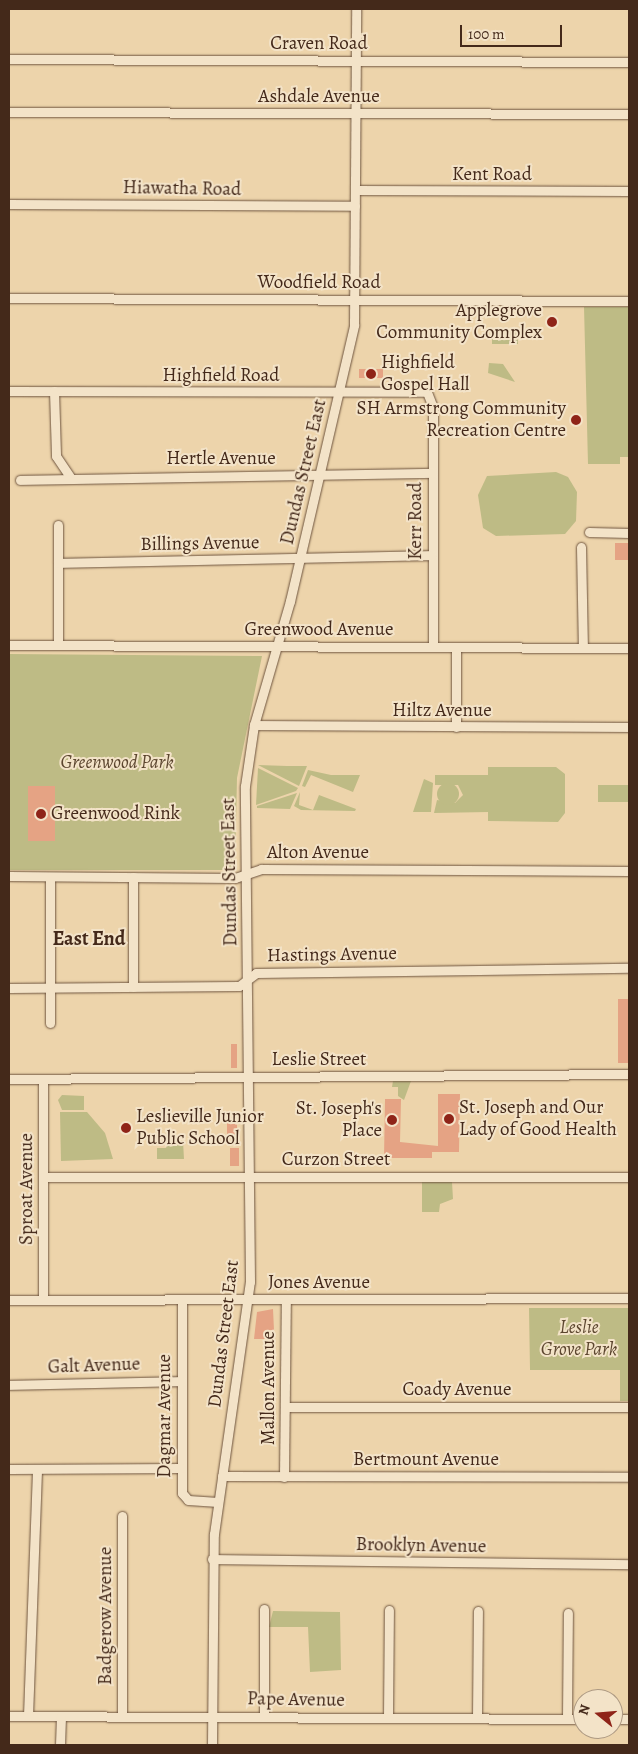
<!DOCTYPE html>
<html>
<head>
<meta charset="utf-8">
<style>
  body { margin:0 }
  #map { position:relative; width:638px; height:1754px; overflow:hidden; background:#edd4ab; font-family:Alegreya,serif }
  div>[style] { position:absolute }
  .green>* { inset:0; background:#bebb85; transform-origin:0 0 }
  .round { border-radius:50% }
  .building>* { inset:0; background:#e5a384; transform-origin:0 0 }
  .roads { filter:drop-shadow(0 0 1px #6e543e) drop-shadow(0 0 1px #6e543e) }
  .minor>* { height:9px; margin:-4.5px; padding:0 4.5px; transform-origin:4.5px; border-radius:4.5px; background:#f3e3c8 }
  .dots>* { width:14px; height:14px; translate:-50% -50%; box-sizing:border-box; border:2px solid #f3e3c8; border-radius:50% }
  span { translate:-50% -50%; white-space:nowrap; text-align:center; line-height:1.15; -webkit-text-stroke:4px #f3e3c8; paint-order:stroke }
  .street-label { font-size:19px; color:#44291a }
  .poi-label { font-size:19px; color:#44291a }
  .right { translate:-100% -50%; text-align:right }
  .left { translate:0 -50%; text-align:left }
  .park-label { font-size:19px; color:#5c462f; font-style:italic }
  .neighbourhood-label { font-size:20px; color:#44291a; font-weight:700 }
  .frame { position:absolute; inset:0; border:10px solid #44291a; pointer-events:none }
  .north { position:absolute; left:573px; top:1689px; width:50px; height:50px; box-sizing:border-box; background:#f3e3c8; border:1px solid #ad9982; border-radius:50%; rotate:287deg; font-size:14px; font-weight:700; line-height:20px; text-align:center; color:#44291a }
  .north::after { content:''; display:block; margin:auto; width:18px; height:22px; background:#8f2418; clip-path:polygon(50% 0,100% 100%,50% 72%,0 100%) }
  .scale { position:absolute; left:460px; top:25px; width:102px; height:22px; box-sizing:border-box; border:2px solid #44291a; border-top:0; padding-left:6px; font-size:15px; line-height:18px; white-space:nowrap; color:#44291a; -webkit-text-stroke:4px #f3e3c8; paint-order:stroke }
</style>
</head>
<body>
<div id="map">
  <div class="green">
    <i style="clip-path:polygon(584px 307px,629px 307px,629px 457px,620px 457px,620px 464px,588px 464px)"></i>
    <i style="left:492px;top:331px;width:26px;height:13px"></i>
    <i style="clip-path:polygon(489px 363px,503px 364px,515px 382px,488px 373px)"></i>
    <i style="clip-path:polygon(556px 472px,568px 477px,577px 492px,576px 521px,565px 534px,496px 536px,483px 528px,478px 495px,487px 476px)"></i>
    <i style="clip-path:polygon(9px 654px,262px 656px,237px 778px,235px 870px,9px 870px)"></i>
    <i style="clip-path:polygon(258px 765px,287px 766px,307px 766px,299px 786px)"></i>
    <i style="clip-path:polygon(488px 767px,556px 767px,565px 774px,565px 813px,558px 822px,488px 821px,488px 812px,434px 813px,437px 800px,455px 803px,463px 795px,458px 785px,435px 785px,435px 775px,488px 775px)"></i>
    <i style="clip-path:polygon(258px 768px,298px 788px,296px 791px,256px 805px)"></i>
    <i style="clip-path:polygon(308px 770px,331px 775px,360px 775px,353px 792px,311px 775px,305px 787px,302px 786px)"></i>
    <i style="clip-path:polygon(424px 779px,433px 783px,431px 812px,413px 812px)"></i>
    <i class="round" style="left:437px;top:783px;width:22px;height:22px"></i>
    <i style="left:598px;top:785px;width:31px;height:17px"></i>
    <i style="clip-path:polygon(300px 792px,299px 805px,313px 810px,319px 795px,356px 809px,355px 811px,301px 810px,294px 806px)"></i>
    <i style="clip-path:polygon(297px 793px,290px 809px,257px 808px,257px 806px)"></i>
    <i style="clip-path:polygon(393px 1081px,411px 1081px,404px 1100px,398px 1096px,398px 1087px,392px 1087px)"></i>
    <i style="clip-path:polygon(62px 1095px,84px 1096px,84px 1110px,62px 1110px,58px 1100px)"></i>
    <i style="clip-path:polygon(60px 1112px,87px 1112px,105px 1133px,113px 1159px,61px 1161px)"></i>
    <i style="clip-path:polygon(169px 1140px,183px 1141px,184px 1159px,157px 1159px,157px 1148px,166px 1148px)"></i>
    <i style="clip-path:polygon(422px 1182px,452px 1182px,453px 1199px,440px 1204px,439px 1212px,422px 1212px)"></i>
    <i style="clip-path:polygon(529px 1308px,629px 1308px,629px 1401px,620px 1401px,620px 1370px,530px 1370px)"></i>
    <i style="clip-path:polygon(273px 1611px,340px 1612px,341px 1670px,310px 1672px,308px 1627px,269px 1627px)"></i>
  </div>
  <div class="building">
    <i style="left:359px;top:369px;width:24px;height:9px"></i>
    <i style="left:615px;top:543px;width:14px;height:17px"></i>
    <i style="left:28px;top:786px;width:27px;height:55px"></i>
    <i style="left:618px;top:999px;width:11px;height:64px"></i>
    <i style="left:231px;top:1044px;width:6px;height:24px"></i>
    <i style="clip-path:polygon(438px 1094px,460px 1094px,459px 1152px,432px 1152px,432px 1158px,384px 1158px,385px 1099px,401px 1099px,400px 1142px,438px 1146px)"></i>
    <i style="left:227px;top:1117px;width:10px;height:19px"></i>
    <i style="left:230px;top:1148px;width:9px;height:18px"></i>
    <i style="clip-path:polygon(273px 1309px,274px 1330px,268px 1330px,268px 1339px,254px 1339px,257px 1312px)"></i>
  </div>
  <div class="roads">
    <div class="minor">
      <i style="left:9px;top:59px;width:620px;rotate:0.28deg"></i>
      <i style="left:9px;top:112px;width:620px;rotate:0.18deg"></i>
      <i style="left:355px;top:190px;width:274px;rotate:0.2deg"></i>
      <i style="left:9px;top:204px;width:346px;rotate:0.3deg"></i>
      <i style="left:9px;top:298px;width:620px;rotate:0.28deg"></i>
      <i style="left:9px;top:391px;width:418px;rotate:0.1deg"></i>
      <i style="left:427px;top:392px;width:17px;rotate:69deg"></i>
      <i style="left:433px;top:408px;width:239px;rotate:90deg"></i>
      <i style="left:54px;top:391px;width:65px;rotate:88.2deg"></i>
      <i style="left:56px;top:456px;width:25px;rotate:56deg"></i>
      <i style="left:20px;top:480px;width:413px;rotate:-1deg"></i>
      <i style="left:58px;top:525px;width:120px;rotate:90deg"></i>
      <i style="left:589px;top:532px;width:40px;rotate:1.4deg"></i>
      <i style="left:581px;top:547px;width:100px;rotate:88.9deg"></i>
      <i style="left:58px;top:563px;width:374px;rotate:-1.2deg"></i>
      <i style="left:9px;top:645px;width:620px;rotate:0.28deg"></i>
      <i style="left:456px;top:647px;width:80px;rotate:90deg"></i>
      <i style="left:254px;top:725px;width:375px;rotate:0.3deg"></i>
      <i style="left:9px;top:876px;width:226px;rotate:0.5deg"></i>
      <i style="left:235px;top:878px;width:28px;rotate:-19deg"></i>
      <i style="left:261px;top:869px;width:368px;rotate:0.3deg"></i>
      <i style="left:50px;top:877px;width:146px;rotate:90deg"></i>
      <i style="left:133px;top:877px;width:110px;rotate:90deg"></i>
      <i style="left:9px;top:988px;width:230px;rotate:-0.5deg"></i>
      <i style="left:239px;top:986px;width:21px;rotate:-37deg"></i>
      <i style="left:256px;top:973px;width:373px;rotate:-0.8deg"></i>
      <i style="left:9px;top:1079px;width:620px;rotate:-0.46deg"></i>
      <i style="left:43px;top:1079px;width:221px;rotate:90deg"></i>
      <i style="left:44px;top:1177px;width:585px"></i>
      <i style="left:9px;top:1300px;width:620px;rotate:-0.18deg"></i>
      <i style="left:182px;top:1300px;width:193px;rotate:90deg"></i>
      <i style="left:182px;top:1493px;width:9px;rotate:49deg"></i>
      <i style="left:188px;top:1500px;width:30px;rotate:4deg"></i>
      <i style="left:9px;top:1385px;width:172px;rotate:-1.3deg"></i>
      <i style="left:285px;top:1407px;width:344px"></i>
      <i style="left:9px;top:1469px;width:172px;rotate:-0.3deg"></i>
      <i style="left:222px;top:1476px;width:407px;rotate:0.1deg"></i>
      <i style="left:284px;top:1477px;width:178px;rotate:-89.4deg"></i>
      <i style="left:122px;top:1516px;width:200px;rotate:90deg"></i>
      <i style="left:212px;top:1559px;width:417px;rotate:0.7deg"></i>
      <i style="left:9px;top:1716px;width:574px;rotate:0.3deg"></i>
      <i style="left:28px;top:1716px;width:247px;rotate:-87.9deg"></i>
      <i style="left:264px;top:1716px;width:107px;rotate:-90deg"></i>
      <i style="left:388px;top:1717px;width:107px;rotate:-89.5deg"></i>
      <i style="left:477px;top:1718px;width:107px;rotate:-89.5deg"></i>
      <i style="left:567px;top:1718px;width:105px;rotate:-89.5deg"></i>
      <i style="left:613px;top:1719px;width:16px"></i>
      <i style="left:60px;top:1745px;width:29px;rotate:-88deg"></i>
      <i style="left:212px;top:1745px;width:211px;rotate:-89.5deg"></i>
      <i style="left:214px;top:1534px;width:255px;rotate:-81.9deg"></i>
      <i style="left:250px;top:1282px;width:496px;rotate:-90.6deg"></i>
      <i style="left:245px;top:786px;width:62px;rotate:-81.6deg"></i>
      <i style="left:254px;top:725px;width:129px;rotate:-73.8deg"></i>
      <i style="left:290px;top:601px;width:283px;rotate:-76.9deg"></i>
      <i style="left:354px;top:325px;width:316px;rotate:-89.6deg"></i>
    </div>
  </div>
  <div class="dots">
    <i style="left:552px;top:322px;background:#8f2418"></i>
    <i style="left:371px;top:374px;background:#8f2418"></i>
    <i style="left:576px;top:420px;background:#8f2418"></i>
    <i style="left:41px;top:814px;background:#8f2418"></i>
    <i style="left:449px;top:1119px;background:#8f2418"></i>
    <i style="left:392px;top:1120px;background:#8f2418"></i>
    <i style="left:126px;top:1128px;background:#8f2418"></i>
  </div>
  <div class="street-label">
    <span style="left:319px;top:44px">Craven Road</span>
    <span style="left:319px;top:97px">Ashdale Avenue</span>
    <span style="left:492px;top:175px">Kent Road</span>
    <span style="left:182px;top:189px;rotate:1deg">Hiawatha Road</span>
    <span style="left:319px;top:283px">Woodfield Road</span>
    <span style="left:221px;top:376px">Highfield Road</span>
    <span style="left:221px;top:459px">Hertle Avenue</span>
    <span style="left:304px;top:472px;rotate:-77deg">Dundas Street East</span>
    <span style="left:416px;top:521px;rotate:-90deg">Kerr Road</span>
    <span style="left:200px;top:544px;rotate:-1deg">Billings Avenue</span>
    <span style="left:319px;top:630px">Greenwood Avenue</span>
    <span style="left:442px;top:711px">Hiltz Avenue</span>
    <span style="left:318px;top:853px">Alton Avenue</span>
    <span style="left:230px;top:872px;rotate:-91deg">Dundas Street East</span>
    <span style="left:332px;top:955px;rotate:-1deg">Hastings Avenue</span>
    <span style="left:319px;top:1060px">Leslie Street</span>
    <span style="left:336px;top:1160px">Curzon Street</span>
    <span style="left:27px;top:1189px;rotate:-90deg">Sproat Avenue</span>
    <span style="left:319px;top:1283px">Jones Avenue</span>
    <span style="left:224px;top:1334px;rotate:-83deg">Dundas Street East</span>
    <span style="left:94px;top:1366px;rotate:-2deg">Galt Avenue</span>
    <span style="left:269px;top:1388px;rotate:-90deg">Mallon Avenue</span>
    <span style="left:457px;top:1390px">Coady Avenue</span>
    <span style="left:165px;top:1416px;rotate:-90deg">Dagmar Avenue</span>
    <span style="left:426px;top:1460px">Bertmount Avenue</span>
    <span style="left:421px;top:1546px;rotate:1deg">Brooklyn Avenue</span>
    <span style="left:106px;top:1616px;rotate:-90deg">Badgerow Avenue</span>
    <span style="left:296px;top:1700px;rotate:1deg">Pape Avenue</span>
  </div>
  <div class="poi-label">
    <span class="right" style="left:542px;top:322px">Applegrove<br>Community Complex</span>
    <span class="left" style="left:381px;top:374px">Highfield<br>Gospel Hall</span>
    <span class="right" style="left:566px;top:420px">SH Armstrong Community<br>Recreation Centre</span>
    <span class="left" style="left:51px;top:814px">Greenwood Rink</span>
    <span class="left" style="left:459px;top:1119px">St. Joseph and Our<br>Lady of Good Health</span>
    <span class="right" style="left:382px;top:1120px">St. Joseph's<br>Place</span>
    <span class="left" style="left:136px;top:1128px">Leslieville Junior<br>Public School</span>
  </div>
  <div class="park-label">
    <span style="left:117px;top:763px">Greenwood Park</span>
    <span style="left:579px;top:1339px">Leslie<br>Grove Park</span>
  </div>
  <div class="neighbourhood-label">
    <span style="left:89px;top:938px">East End</span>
  </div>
  <div class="frame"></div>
  <div class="north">N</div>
  <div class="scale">100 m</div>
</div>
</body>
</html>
